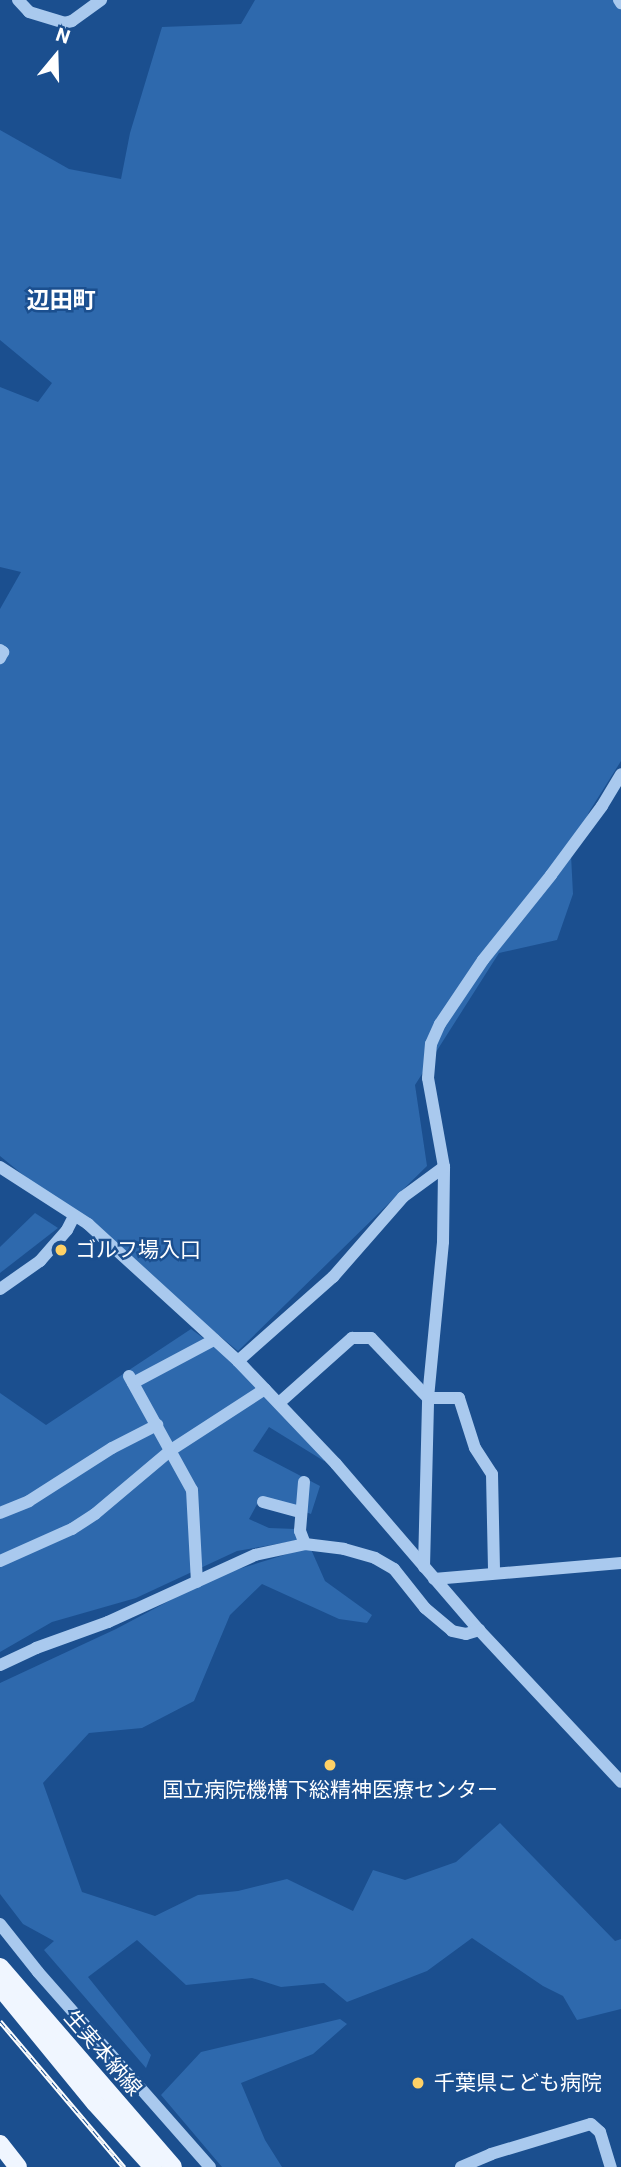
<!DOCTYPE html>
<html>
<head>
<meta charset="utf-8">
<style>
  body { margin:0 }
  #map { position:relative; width:621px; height:2167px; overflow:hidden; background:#1b4f8f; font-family:Roboto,"Noto Sans JP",sans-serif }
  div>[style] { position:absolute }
  .green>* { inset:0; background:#2e69ad }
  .minor>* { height:12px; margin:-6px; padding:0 6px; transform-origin:6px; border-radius:6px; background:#a9c9ee }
  .major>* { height:18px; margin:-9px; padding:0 9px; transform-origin:9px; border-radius:9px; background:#f0f6ff }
  .rail>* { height:5px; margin-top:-2.5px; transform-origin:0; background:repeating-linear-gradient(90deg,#1b4f8f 0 8px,#fff 0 16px); box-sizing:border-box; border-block:2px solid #fff }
  .dots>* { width:19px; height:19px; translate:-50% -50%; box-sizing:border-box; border:4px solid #1b4f8f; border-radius:50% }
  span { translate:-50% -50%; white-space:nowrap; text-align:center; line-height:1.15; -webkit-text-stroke:5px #1b4f8f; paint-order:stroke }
  .poi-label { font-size:21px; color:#fff }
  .left { translate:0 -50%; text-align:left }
  .street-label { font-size:21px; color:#fff }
  .neighbourhood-label { font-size:23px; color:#fff; font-weight:700 }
  .north { position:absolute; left:21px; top:21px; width:70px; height:70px; -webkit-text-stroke:5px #1b4f8f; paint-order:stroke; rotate:19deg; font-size:19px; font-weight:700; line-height:28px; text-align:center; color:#fff }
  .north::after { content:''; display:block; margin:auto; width:24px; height:32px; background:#fff; clip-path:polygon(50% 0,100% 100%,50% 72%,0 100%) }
</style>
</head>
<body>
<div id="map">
  <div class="green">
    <i style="clip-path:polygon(255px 0,621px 0,621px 761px,589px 812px,571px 855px,573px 894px,557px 940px,499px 953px,415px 1085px,427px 1166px,238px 1351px,0 1156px,0 609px,21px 572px,0 567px,0 387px,38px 402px,52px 383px,0 340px,0 130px,69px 169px,121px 179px,130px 133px,162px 27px,241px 24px)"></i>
    <i style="clip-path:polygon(35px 1213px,58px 1228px,0 1273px,0 1247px)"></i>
    <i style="clip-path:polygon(191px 1329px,226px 1355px,325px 1450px,324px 1461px,269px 1427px,253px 1451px,320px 1486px,311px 1514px,261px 1497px,249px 1519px,269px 1528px,296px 1529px,299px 1540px,237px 1551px,136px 1598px,52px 1622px,0 1652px,0 1393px,46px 1425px)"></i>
    <i style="clip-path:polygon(310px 1547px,325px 1581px,372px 1615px,367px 1623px,339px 1619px,262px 1584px,230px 1615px,194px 1701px,142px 1728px,89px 1733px,43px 1783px,82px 1892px,155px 1916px,198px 1895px,238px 1891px,287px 1879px,353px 1911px,373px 1870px,405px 1880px,456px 1862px,500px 1823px,615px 1941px,621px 1939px,621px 2009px,577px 2020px,563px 1996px,543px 1986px,472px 1938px,427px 1971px,347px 2002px,324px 1983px,281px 1987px,252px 1978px,186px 1985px,137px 1940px,88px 1977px,151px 2055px,146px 2068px,44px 1950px,54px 1941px,23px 1924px,0 1894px,0 1683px,116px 1629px,216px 1576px)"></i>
    <i style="clip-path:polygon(340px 2019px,347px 2024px,313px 2054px,241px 2083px,265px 2140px,282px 2167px,222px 2167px,161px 2095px,201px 2052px)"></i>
  </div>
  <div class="minor">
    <i style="left:18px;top:0;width:16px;rotate:47deg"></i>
    <i style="left:29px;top:12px;width:37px;rotate:17deg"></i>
    <i style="left:64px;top:23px;width:8px;rotate:-14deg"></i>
    <i style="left:72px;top:21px;width:36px;rotate:-36deg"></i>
    <i style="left:619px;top:0;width:4px;rotate:56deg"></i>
    <i style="left:0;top:650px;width:4px;rotate:34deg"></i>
    <i style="left:3px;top:652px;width:7px;rotate:117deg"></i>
    <i style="left:0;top:1167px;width:105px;rotate:32.9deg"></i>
    <i style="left:88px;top:1224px;width:203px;rotate:42.4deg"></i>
    <i style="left:238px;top:1361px;width:142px;rotate:46.4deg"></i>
    <i style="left:336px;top:1464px;width:219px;rotate:49.3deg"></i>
    <i style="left:479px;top:1630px;width:208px;rotate:46.9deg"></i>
    <i style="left:0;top:1289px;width:49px;rotate:-35deg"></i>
    <i style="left:40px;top:1261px;width:41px;rotate:-48.9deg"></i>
    <i style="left:67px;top:1230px;width:16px;rotate:-63deg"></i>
    <i style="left:238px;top:1361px;width:127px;rotate:-41.5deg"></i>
    <i style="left:333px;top:1277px;width:106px;rotate:-48.8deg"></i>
    <i style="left:403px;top:1197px;width:51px;rotate:-36.2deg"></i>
    <i style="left:129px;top:1376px;width:130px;rotate:61.1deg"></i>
    <i style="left:192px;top:1490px;width:92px;rotate:86.9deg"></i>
    <i style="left:133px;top:1383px;width:92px;rotate:-28deg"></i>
    <i style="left:279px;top:1403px;width:98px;rotate:-41.7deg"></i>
    <i style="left:352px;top:1338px;width:19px"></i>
    <i style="left:371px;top:1338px;width:83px;rotate:46.5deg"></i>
    <i style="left:428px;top:1398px;width:31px"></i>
    <i style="left:459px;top:1398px;width:52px;rotate:72.3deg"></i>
    <i style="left:475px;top:1448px;width:31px;rotate:57deg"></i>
    <i style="left:492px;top:1474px;width:99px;rotate:88.8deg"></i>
    <i style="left:304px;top:1482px;width:49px;rotate:94.7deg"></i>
    <i style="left:300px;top:1531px;width:14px;rotate:69deg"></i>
    <i style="left:263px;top:1502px;width:38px;rotate:15deg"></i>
    <i style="left:0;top:1513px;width:31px;rotate:-22deg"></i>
    <i style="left:29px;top:1501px;width:98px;rotate:-32.6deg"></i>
    <i style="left:112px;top:1448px;width:51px;rotate:-27.1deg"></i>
    <i style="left:0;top:1561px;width:79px;rotate:-24deg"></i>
    <i style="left:72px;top:1529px;width:27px;rotate:-33deg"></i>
    <i style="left:95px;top:1514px;width:99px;rotate:-40.1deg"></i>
    <i style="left:171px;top:1450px;width:112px;rotate:-33deg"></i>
    <i style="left:424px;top:1567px;width:169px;rotate:-88.6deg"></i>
    <i style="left:428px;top:1398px;width:157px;rotate:-84.5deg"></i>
    <i style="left:443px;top:1242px;width:75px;rotate:-89.2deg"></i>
    <i style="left:444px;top:1167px;width:90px;rotate:-100.2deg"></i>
    <i style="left:428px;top:1078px;width:34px;rotate:-85deg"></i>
    <i style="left:431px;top:1044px;width:22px;rotate:-66deg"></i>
    <i style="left:440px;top:1024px;width:77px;rotate:-56.1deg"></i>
    <i style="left:483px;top:960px;width:109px;rotate:-51.3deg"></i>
    <i style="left:551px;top:875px;width:86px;rotate:-53.5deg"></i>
    <i style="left:602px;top:806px;width:37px;rotate:-59deg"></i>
    <i style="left:434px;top:1579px;width:188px;rotate:-4.9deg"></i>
    <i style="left:0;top:1665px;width:40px;rotate:-25deg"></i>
    <i style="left:36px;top:1648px;width:77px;rotate:-19.9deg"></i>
    <i style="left:108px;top:1622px;width:162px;rotate:-24.5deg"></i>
    <i style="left:255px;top:1555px;width:51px;rotate:-12.4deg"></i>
    <i style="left:305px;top:1544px;width:39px;rotate:7deg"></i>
    <i style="left:344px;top:1549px;width:32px;rotate:16deg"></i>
    <i style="left:375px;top:1558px;width:22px;rotate:30deg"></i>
    <i style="left:394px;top:1569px;width:50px;rotate:51.5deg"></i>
    <i style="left:425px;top:1608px;width:35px;rotate:40deg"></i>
    <i style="left:452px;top:1631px;width:14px;rotate:12deg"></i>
    <i style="left:466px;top:1634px;width:14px;rotate:-17deg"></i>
    <i style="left:0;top:1924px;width:61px;rotate:51.6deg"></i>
    <i style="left:38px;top:1972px;width:260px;rotate:48.6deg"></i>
    <i style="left:461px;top:2167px;width:33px;rotate:-23deg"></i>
    <i style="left:491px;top:2154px;width:104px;rotate:-16.7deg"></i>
    <i style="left:591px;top:2124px;width:12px;rotate:42deg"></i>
    <i style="left:600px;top:2132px;width:37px;rotate:73deg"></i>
  </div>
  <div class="major">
    <i style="left:0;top:1967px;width:264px;rotate:49.1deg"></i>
    <i style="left:0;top:1987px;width:150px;rotate:50.7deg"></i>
    <i style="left:95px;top:2103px;width:86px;rotate:47.8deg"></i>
    <i style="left:0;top:2144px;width:29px;rotate:52deg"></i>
  </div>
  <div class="rail">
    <i style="left:0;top:2021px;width:192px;rotate:49.7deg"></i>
  </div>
  <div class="dots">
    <i style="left:61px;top:1250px;background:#ffd166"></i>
    <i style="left:330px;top:1765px;background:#ffd166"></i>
    <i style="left:418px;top:2083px;background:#ffd166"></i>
  </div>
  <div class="poi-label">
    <span class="left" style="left:75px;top:1250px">ゴルフ場入口</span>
    <span style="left:330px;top:1790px">国立病院機構下総精神医療センター</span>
    <span class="left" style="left:434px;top:2083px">千葉県こども病院</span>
  </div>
  <div class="street-label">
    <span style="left:103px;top:2053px;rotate:49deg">生実本納線</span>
  </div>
  <div class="neighbourhood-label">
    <span style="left:61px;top:301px">辺田町</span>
  </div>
  <div class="north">N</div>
</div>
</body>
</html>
